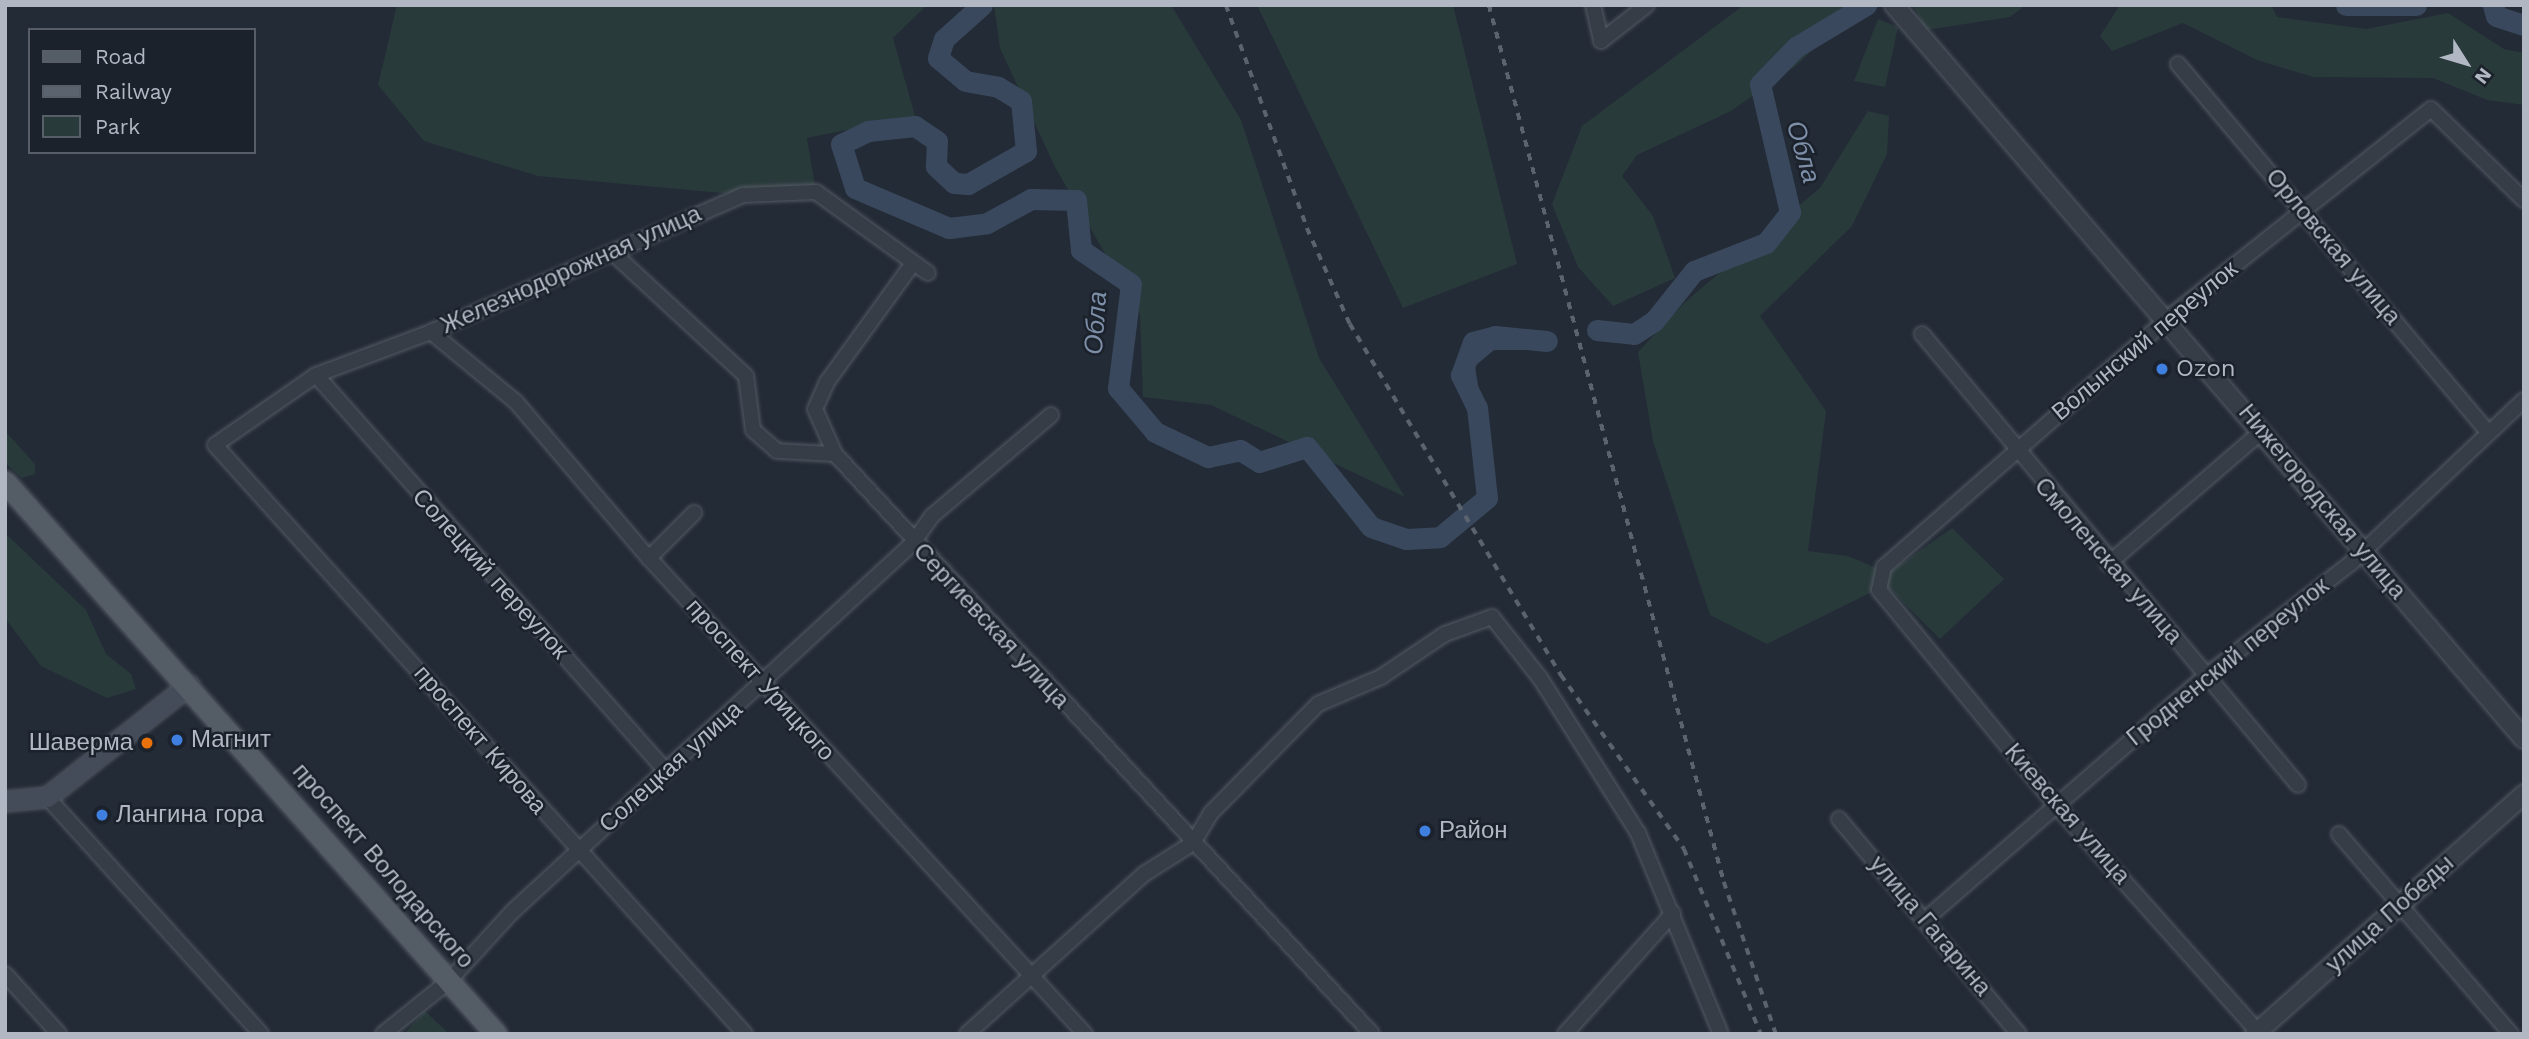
<!DOCTYPE html>
<html>
<head>
<meta charset="utf-8">
<style>
  body { margin:0 }
  #map { position:relative; width:2529px; height:1039px; overflow:hidden; background:#232b36; font-family:"Work Sans",sans-serif }
  div>[style] { position:absolute }
  .green>* { inset:0; background:#293a3b }
  .water>* { inset:0; background:#3a485d }
  .river>* { height:21px; margin:-10.5px; padding:0 10.5px; transform-origin:10.5px; border-radius:10.5px; background:#3a485d }
  .roads { filter:drop-shadow(0 0 2px #545a64) drop-shadow(0 0 2px #545a64) }
  .minor>* { height:14px; margin:-7px; padding:0 7px; transform-origin:7px; border-radius:7px; background:#363d46 }
  .tertiary>* { height:18px; margin:-9px; padding:0 9px; transform-origin:9px; border-radius:9px; background:#363d46 }
  .secondary>* { height:19px; margin:-9.5px; padding:0 9.5px; transform-origin:9.5px; border-radius:9.5px; background:#454c59 }
  .primary>* { height:21px; margin:-10.5px; padding:0 10.5px; transform-origin:10.5px; border-radius:10.5px; background:#545c66 }
  .rail>* { height:3.5px; margin-top:-1.75px; transform-origin:0; background:repeating-linear-gradient(90deg,#5b636f 0 7px,transparent 0 14px) }
  .dots>* { width:19px; height:19px; translate:-50% -50%; box-sizing:border-box; border:4px solid #1c222b; border-radius:50% }
  span { translate:-50% -50%; white-space:nowrap; text-align:center; line-height:1.15; -webkit-text-stroke:5px #1c222b; paint-order:stroke }
  .street-label { font-size:24px; color:#b1b7c3 }
  .poi-label { font-size:24px; color:#b1b7c3 }
  .left { translate:0 -50%; text-align:left }
  .right { translate:-100% -50%; text-align:right }
  .water-label { font-size:26px; color:#7c8ea8; font-style:italic }
  .frame { position:absolute; inset:0; border:7px solid #b1b7c3; pointer-events:none }
  .legend { position:absolute; left:28px; top:28px; width:228px; height:126px; box-sizing:border-box; background:#1c222b; border:2px solid #585e68; margin:0; padding:9px 12px; list-style:none; font-size:21px; color:#b1b7c3 }
  .legend li { display:flex; align-items:center; gap:14px; height:35px }
  .legend b { width:35px; border:2px solid #585e68 }
  .north { position:absolute; left:2431px; top:28px; width:70px; height:70px; -webkit-text-stroke:5px #1c222b; paint-order:stroke; rotate:127deg; font-size:19px; font-weight:700; line-height:28px; text-align:center; color:#b1b7c3 }
  .north::after { content:''; display:block; margin:auto; width:24px; height:32px; background:#b1b7c3; clip-path:polygon(50% 0,100% 100%,50% 72%,0 100%) }
</style>
</head>
<body>
<div id="map">
  <div class="green">
    <i style="clip-path:polygon(397px 5px,927px 5px,893px 38px,915px 116px,807px 138px,816px 192px,743px 195px,538px 176px,424px 141px,378px 85px)"></i>
    <i style="clip-path:polygon(994px 5px,1171px 5px,1241px 120px,1319px 358px,1405px 497px,1211px 405px,1143px 397px,1140px 314px,1055px 167px,1000px 48px)"></i>
    <i style="clip-path:polygon(1257px 5px,1453px 5px,1517px 264px,1403px 308px)"></i>
    <i style="clip-path:polygon(1744px 5px,1857px 5px,1797px 65px,1731px 111px,1637px 155px,1622px 176px,1653px 216px,1675px 278px,1613px 306px,1578px 267px,1552px 204px,1582px 126px)"></i>
    <i style="clip-path:polygon(1913px 5px,2026px 5px,2010px 17px,1926px 30px)"></i>
    <i style="clip-path:polygon(2120px 5px,2271px 5px,2277px 17px,2366px 29px,2448px 13px,2504px 49px,2524px 53px,2524px 105px,2487px 100px,2433px 78px,2313px 77px,2257px 60px,2183px 23px,2112px 51px,2100px 36px)"></i>
    <i style="clip-path:polygon(1878px 19px,1898px 27px,1885px 87px,1854px 81px)"></i>
    <i style="clip-path:polygon(1868px 111px,1889px 116px,1887px 154px,1852px 226px,1760px 316px,1826px 411px,1808px 551px,1848px 556px,1888px 573px,1952px 528px,2004px 579px,1940px 639px,1886px 585px,1767px 644px,1710px 615px,1653px 441px,1638px 352px,1684px 303px,1820px 188px)"></i>
    <i style="clip-path:polygon(5px 431px,35px 464px,35px 474px,22px 478px,5px 463px)"></i>
    <i style="clip-path:polygon(5px 533px,86px 610px,106px 654px,131px 674px,136px 689px,107px 698px,41px 666px,5px 618px)"></i>
    <i style="clip-path:polygon(425px 1011px,443px 1028px,449px 1034px,404px 1034px)"></i>
  </div>
  <div class="water">
    <i style="clip-path:polygon(1495px 336px,1547px 341px,1525px 350px,1494px 350px,1475px 366px,1496px 503px,1487px 498px,1477px 408px,1461px 375px,1473px 342px)"></i>
  </div>
  <div class="river">
    <i style="left:982px;top:5px;width:51px;rotate:138.2deg"></i>
    <i style="left:944px;top:39px;width:20px;rotate:108deg"></i>
    <i style="left:938px;top:58px;width:35px;rotate:40deg"></i>
    <i style="left:965px;top:81px;width:34px;rotate:10deg"></i>
    <i style="left:998px;top:87px;width:27px;rotate:31deg"></i>
    <i style="left:1021px;top:101px;width:50px;rotate:84.3deg"></i>
    <i style="left:1026px;top:151px;width:67px;rotate:150.4deg"></i>
    <i style="left:968px;top:184px;width:14px;rotate:-176deg"></i>
    <i style="left:954px;top:183px;width:25px;rotate:-137deg"></i>
    <i style="left:936px;top:166px;width:25px;rotate:-88deg"></i>
    <i style="left:937px;top:141px;width:27px;rotate:-146deg"></i>
    <i style="left:915px;top:126px;width:47px;rotate:173.9deg"></i>
    <i style="left:868px;top:131px;width:30px;rotate:154deg"></i>
    <i style="left:841px;top:144px;width:46px;rotate:72.3deg"></i>
    <i style="left:855px;top:188px;width:102px;rotate:23.1deg"></i>
    <i style="left:949px;top:228px;width:38px;rotate:-7deg"></i>
    <i style="left:987px;top:223px;width:50px;rotate:-28.6deg"></i>
    <i style="left:1031px;top:199px;width:45px;rotate:1.3deg"></i>
    <i style="left:1076px;top:200px;width:50px;rotate:84.3deg"></i>
    <i style="left:1081px;top:250px;width:60px;rotate:34.2deg"></i>
    <i style="left:1131px;top:284px;width:105px;rotate:97.1deg"></i>
    <i style="left:1118px;top:388px;width:57px;rotate:49.9deg"></i>
    <i style="left:1155px;top:432px;width:59px;rotate:25.3deg"></i>
    <i style="left:1208px;top:457px;width:33px;rotate:-12deg"></i>
    <i style="left:1240px;top:450px;width:22px;rotate:32deg"></i>
    <i style="left:1259px;top:462px;width:50px;rotate:-17.4deg"></i>
    <i style="left:1307px;top:447px;width:102px;rotate:51.3deg"></i>
    <i style="left:1371px;top:527px;width:37px;rotate:19deg"></i>
    <i style="left:1406px;top:539px;width:34px;rotate:-3deg"></i>
    <i style="left:1440px;top:537px;width:61px;rotate:-39.7deg"></i>
    <i style="left:1487px;top:498px;width:91px;rotate:-96.3deg"></i>
    <i style="left:1477px;top:408px;width:37px;rotate:-116deg"></i>
    <i style="left:1461px;top:375px;width:35px;rotate:-70deg"></i>
    <i style="left:1473px;top:342px;width:23px;rotate:-15deg"></i>
    <i style="left:1495px;top:336px;width:52px;rotate:5.5deg"></i>
    <i style="left:2346px;top:5px;width:70px"></i>
    <i style="left:2493px;top:5px;width:11px;rotate:75deg"></i>
    <i style="left:2496px;top:16px;width:29px;rotate:18deg"></i>
    <i style="left:1597px;top:330px;width:37px;rotate:6deg"></i>
    <i style="left:1634px;top:334px;width:24px;rotate:-33deg"></i>
    <i style="left:1654px;top:321px;width:64px;rotate:-51.3deg"></i>
    <i style="left:1694px;top:271px;width:77px;rotate:-21.3deg"></i>
    <i style="left:1766px;top:243px;width:39px;rotate:-52deg"></i>
    <i style="left:1790px;top:212px;width:131px;rotate:-103.2deg"></i>
    <i style="left:1760px;top:84px;width:52px;rotate:-45.8deg"></i>
    <i style="left:1796px;top:47px;width:82px;rotate:-31deg"></i>
  </div>
  <div class="roads">
    <div class="minor">
      <i style="left:1593px;top:5px;width:37px;rotate:77deg"></i>
      <i style="left:1601px;top:41px;width:58px;rotate:-38deg"></i>
      <i style="left:2178px;top:64px;width:480px;rotate:49.9deg"></i>
      <i style="left:613px;top:253px;width:181px;rotate:42.8deg"></i>
      <i style="left:746px;top:376px;width:54px;rotate:82.6deg"></i>
      <i style="left:753px;top:430px;width:32px;rotate:41deg"></i>
      <i style="left:777px;top:451px;width:58px;rotate:3deg"></i>
      <i style="left:835px;top:454px;width:790px;rotate:47.2deg"></i>
      <i style="left:431px;top:332px;width:110px;rotate:39.5deg"></i>
      <i style="left:516px;top:402px;width:205px;rotate:49.6deg"></i>
      <i style="left:649px;top:558px;width:646px;rotate:47.51deg"></i>
      <i style="left:1922px;top:334px;width:587px;rotate:50.18deg"></i>
      <i style="left:316px;top:375px;width:529px;rotate:48.53deg"></i>
      <i style="left:835px;top:454px;width:49px;rotate:-114deg"></i>
      <i style="left:815px;top:409px;width:30px;rotate:-66deg"></i>
      <i style="left:827px;top:382px;width:147px;rotate:-54.1deg"></i>
      <i style="left:649px;top:558px;width:64px;rotate:-45deg"></i>
      <i style="left:2108px;top:564px;width:203px;rotate:-40.8deg"></i>
      <i style="left:47px;top:797px;width:319px;rotate:47.9deg"></i>
      <i style="left:1839px;top:819px;width:280px;rotate:50.1deg"></i>
      <i style="left:2339px;top:834px;width:264px;rotate:49.3deg"></i>
      <i style="left:1927px;top:918px;width:371px;rotate:-41deg"></i>
      <i style="left:2207px;top:675px;width:184px;rotate:-37.9deg"></i>
      <i style="left:2352px;top:562px;width:236px;rotate:-43.3deg"></i>
      <i style="left:5px;top:974px;width:81px;rotate:48deg"></i>
      <i style="left:383px;top:1034px;width:85px;rotate:-38.8deg"></i>
      <i style="left:449px;top:981px;width:95px;rotate:-47.6deg"></i>
      <i style="left:513px;top:911px;width:544px;rotate:-42.61deg"></i>
      <i style="left:913px;top:543px;width:33px;rotate:-55deg"></i>
      <i style="left:932px;top:516px;width:156px;rotate:-40.3deg"></i>
      <i style="left:745px;top:1034px;width:792px;rotate:-131.98deg"></i>
      <i style="left:215px;top:445px;width:123px;rotate:-34.7deg"></i>
      <i style="left:316px;top:375px;width:123px;rotate:-20.5deg"></i>
      <i style="left:431px;top:332px;width:341px;rotate:-23.7deg"></i>
      <i style="left:743px;top:195px;width:73px;rotate:-2.4deg"></i>
      <i style="left:816px;top:192px;width:138px;rotate:35.9deg"></i>
      <i style="left:967px;top:1034px;width:239px;rotate:-42.1deg"></i>
      <i style="left:1144px;top:874px;width:58px;rotate:-32.3deg"></i>
      <i style="left:1193px;top:843px;width:35px;rotate:-59deg"></i>
      <i style="left:1211px;top:813px;width:153px;rotate:-45.5deg"></i>
      <i style="left:1318px;top:704px;width:69px;rotate:-23.2deg"></i>
      <i style="left:1381px;top:677px;width:77px;rotate:-33.9deg"></i>
      <i style="left:1445px;top:634px;width:50px;rotate:-19.9deg"></i>
      <i style="left:1492px;top:617px;width:78px;rotate:51.8deg"></i>
      <i style="left:1540px;top:678px;width:183px;rotate:57.7deg"></i>
      <i style="left:1638px;top:833px;width:217px;rotate:67.6deg"></i>
      <i style="left:1565px;top:1034px;width:162px;rotate:-48.2deg"></i>
      <i style="left:2260px;top:1034px;width:308px;rotate:-131.7deg"></i>
      <i style="left:2055px;top:804px;width:277px;rotate:-129.4deg"></i>
      <i style="left:1879px;top:590px;width:24px;rotate:-78deg"></i>
      <i style="left:1884px;top:567px;width:376px;rotate:-41.2deg"></i>
      <i style="left:2167px;top:319px;width:337px;rotate:-38.5deg"></i>
      <i style="left:2431px;top:109px;width:130px;rotate:44.4deg"></i>
    </div>
    <div class="tertiary">
      <i style="left:1894px;top:5px;width:967px;rotate:49.36deg"></i>
      <i style="left:2255px;top:1034px;width:361px;rotate:-41.7deg"></i>
    </div>
    <div class="secondary">
      <i style="left:5px;top:801px;width:42px;rotate:-5.4deg"></i>
      <i style="left:47px;top:797px;width:181px;rotate:-38.3deg"></i>
    </div>
    <div class="primary">
      <i style="left:5px;top:482px;width:739px;rotate:48.35deg"></i>
    </div>
  </div>
  <div class="rail">
    <i style="left:1226px;top:5px;width:237px;rotate:70deg"></i>
    <i style="left:1307px;top:228px;width:105px;rotate:65.9deg"></i>
    <i style="left:1350px;top:324px;width:410px;rotate:59deg"></i>
    <i style="left:1561px;top:675px;width:213px;rotate:54.7deg"></i>
    <i style="left:1684px;top:849px;width:200px;rotate:67.4deg"></i>
    <i style="left:1489px;top:5px;width:908px;rotate:75deg"></i>
    <i style="left:1724px;top:882px;width:161px;rotate:71.1deg"></i>
  </div>
  <div class="dots">
    <i style="left:2162px;top:369px;background:#3f7fe0"></i>
    <i style="left:177px;top:740px;background:#3f7fe0"></i>
    <i style="left:147px;top:743px;background:#e8710a"></i>
    <i style="left:102px;top:815px;background:#3f7fe0"></i>
    <i style="left:1425px;top:831px;background:#3f7fe0"></i>
  </div>
  <div class="street-label">
    <span style="left:2333px;top:247px;rotate:50deg">Орловская улица</span>
    <span style="left:571px;top:270px;rotate:-24deg">Железнодорожная улица</span>
    <span style="left:2145px;top:341px;rotate:-40deg">Волынский переулок</span>
    <span style="left:2322px;top:502px;rotate:50deg">Нижегородская улица</span>
    <span style="left:2108px;top:561px;rotate:49deg">Смоленская улица</span>
    <span style="left:490px;top:574px;rotate:48deg">Солецкий переулок</span>
    <span style="left:991px;top:626px;rotate:47deg">Сергиевская улица</span>
    <span style="left:2228px;top:662px;rotate:-39deg">Гродненский переулок</span>
    <span style="left:760px;top:680px;rotate:48deg">проспект Урицкого</span>
    <span style="left:480px;top:740px;rotate:49deg">проспект Кирова</span>
    <span style="left:671px;top:767px;rotate:-42deg">Солецкая улица</span>
    <span style="left:2067px;top:814px;rotate:49deg">Киевская улица</span>
    <span style="left:383px;top:866px;rotate:49deg">проспект Володарского</span>
    <span style="left:2390px;top:914px;rotate:-42deg">улица Победы</span>
    <span style="left:1930px;top:926px;rotate:50deg">улица Гагарина</span>
  </div>
  <div class="poi-label">
    <span class="left" style="left:2176px;top:369px">Ozon</span>
    <span class="left" style="left:191px;top:740px">Магнит</span>
    <span class="right" style="left:133px;top:743px">Шаверма</span>
    <span class="left" style="left:116px;top:815px">Лангина гора</span>
    <span class="left" style="left:1439px;top:831px">Район</span>
  </div>
  <div class="water-label">
    <span style="left:1803px;top:152px;rotate:74deg">Обла</span>
    <span style="left:1096px;top:323px;rotate:-86deg">Обла</span>
  </div>
  <div class="frame"></div>
  <ul class="legend">
  <li><b style="height:9px;background:#545c66"></b>Road</li>
  <li><b style="height:9px;background:#5b636f"></b>Railway</li>
  <li><b style="height:19px;background:#293a3b"></b>Park</li>
  </ul>
  <div class="north">N</div>
</div>
</body>
</html>
